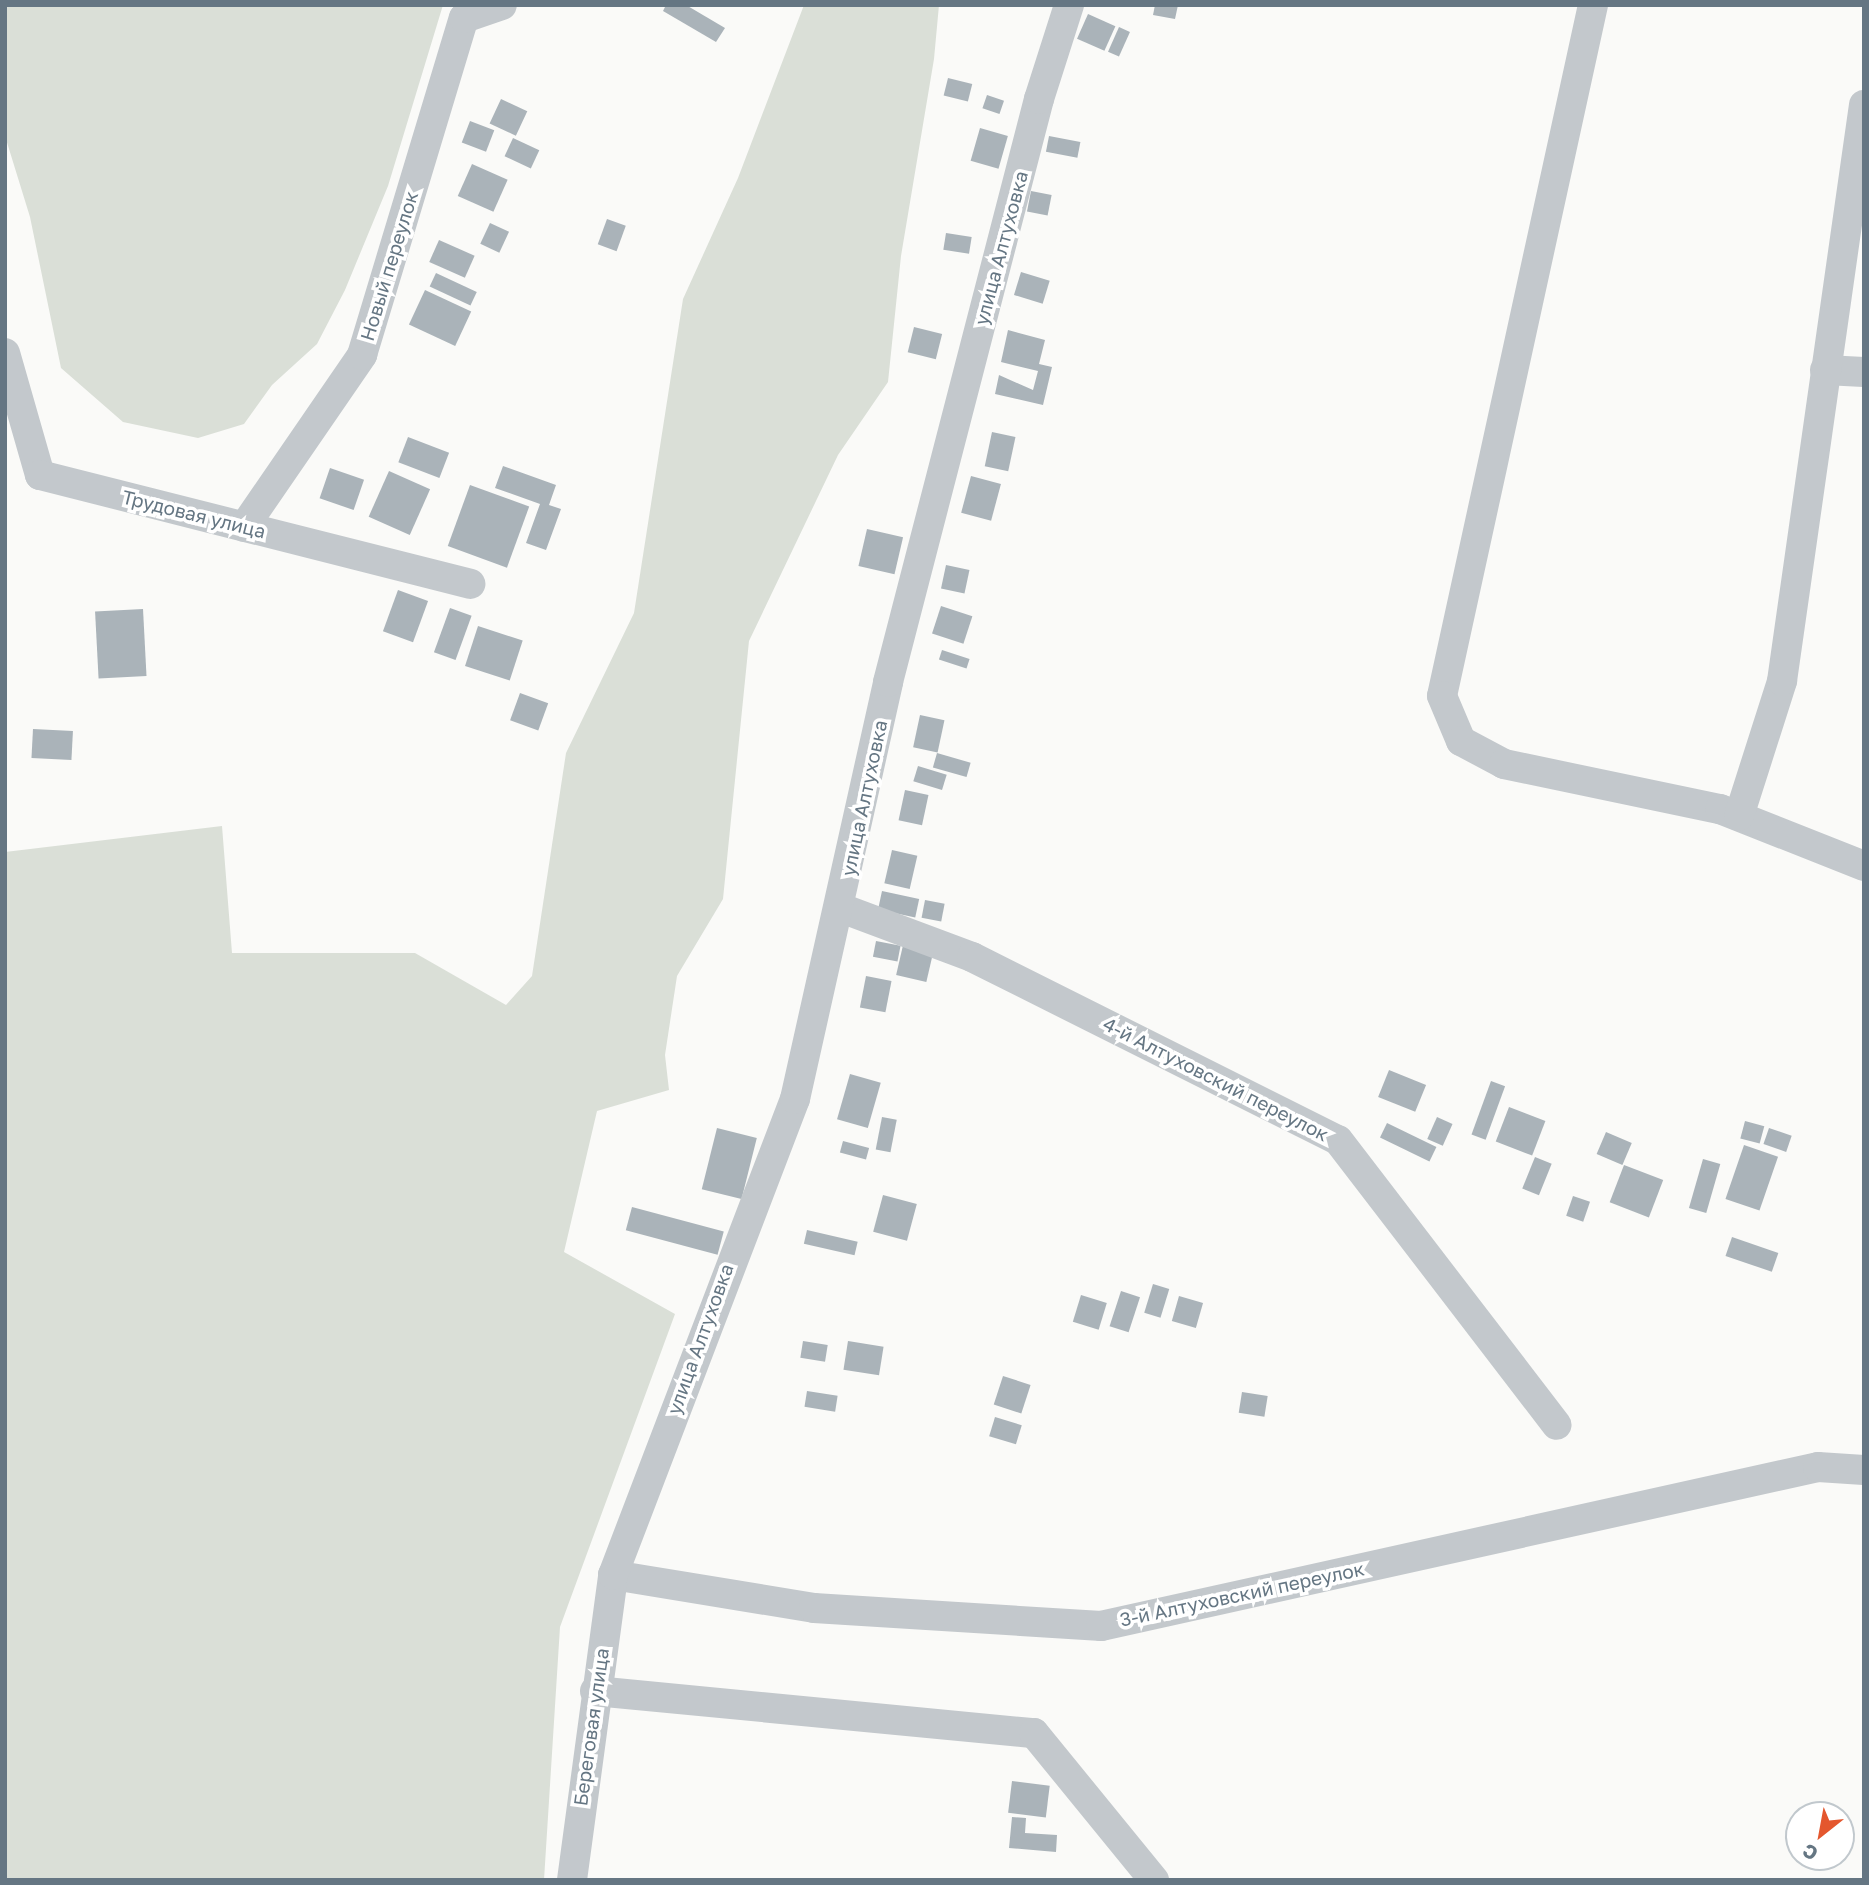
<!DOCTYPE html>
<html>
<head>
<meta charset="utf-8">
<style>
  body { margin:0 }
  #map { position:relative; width:1869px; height:1885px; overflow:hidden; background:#fafaf8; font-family:"Golos Text",sans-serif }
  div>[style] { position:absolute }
  .green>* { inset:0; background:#dadfd7 }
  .building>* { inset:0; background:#aab3b9; transform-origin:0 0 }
  .minor>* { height:30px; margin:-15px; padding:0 15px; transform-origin:15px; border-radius:15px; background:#c3c8cc }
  span { translate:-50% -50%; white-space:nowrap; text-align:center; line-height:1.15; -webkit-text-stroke:7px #fff; paint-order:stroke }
  .street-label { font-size:19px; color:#657683 }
  .frame { position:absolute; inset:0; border:7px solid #657683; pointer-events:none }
  .north { position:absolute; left:1785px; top:1801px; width:70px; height:70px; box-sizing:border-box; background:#fff; border:2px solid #c1c8cd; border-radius:50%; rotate:211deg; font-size:19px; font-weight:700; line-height:28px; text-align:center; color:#657683 }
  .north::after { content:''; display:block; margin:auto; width:24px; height:32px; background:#e4572e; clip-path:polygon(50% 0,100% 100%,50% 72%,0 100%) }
</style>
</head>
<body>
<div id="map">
  <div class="green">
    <i style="clip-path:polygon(5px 5px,443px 5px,388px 186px,345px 290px,317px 344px,272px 385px,244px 424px,198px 438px,123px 422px,61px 368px,30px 217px,5px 136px)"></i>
    <i style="clip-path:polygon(804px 5px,939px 5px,934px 59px,901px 256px,888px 382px,838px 455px,749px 641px,723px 899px,677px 976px,665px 1055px,669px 1090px,597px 1111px,564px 1252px,675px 1314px,560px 1627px,544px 1880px,5px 1880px,5px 852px,222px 826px,232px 953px,415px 953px,506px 1005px,532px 976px,566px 753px,634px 613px,683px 299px,738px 178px)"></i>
  </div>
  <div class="building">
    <i style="clip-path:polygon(666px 5px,686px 5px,725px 28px,716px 42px,663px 11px)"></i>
    <i style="clip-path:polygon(1155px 5px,1178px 5px,1175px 19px,1153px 15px)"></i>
    <i style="left:1088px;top:14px;width:30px;height:27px;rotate:24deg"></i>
    <i style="left:1119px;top:27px;width:12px;height:27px;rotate:24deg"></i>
    <i style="left:948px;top:78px;width:25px;height:18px;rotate:14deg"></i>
    <i style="left:987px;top:95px;width:18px;height:14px;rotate:19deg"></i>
    <i style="left:501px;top:99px;width:29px;height:27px;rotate:25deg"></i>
    <i style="left:470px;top:121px;width:26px;height:23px;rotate:21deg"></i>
    <i style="left:980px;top:128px;width:29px;height:34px;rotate:16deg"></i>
    <i style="left:1049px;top:136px;width:32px;height:16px;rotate:11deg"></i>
    <i style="left:513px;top:138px;width:29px;height:20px;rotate:25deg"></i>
    <i style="left:472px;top:164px;width:39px;height:35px;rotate:24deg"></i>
    <i style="left:1031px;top:191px;width:21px;height:21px;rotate:11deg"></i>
    <i style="left:607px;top:219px;width:20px;height:27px;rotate:20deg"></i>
    <i style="left:490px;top:223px;width:21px;height:23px;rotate:25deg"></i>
    <i style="left:946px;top:233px;width:26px;height:17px;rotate:9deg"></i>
    <i style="left:439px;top:240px;width:39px;height:24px;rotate:24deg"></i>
    <i style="left:1021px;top:272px;width:30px;height:24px;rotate:17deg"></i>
    <i style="left:436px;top:273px;width:45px;height:15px;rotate:25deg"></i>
    <i style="left:425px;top:290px;width:51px;height:38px;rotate:25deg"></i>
    <i style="left:914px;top:327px;width:29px;height:26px;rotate:14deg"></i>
    <i style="clip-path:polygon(1008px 330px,1045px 340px,1039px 364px,1052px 367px,1043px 405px,995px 394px,999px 375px,1033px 390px,1038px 371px,1001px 362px)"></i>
    <i style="left:992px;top:432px;width:24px;height:35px;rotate:12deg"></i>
    <i style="left:408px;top:437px;width:44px;height:27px;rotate:21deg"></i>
    <i style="clip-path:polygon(503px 466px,556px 485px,549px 505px,561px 509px,546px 550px,526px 543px,540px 504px,495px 488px)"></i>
    <i style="left:330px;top:468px;width:36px;height:32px;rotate:19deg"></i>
    <i style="left:389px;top:471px;width:45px;height:50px;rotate:24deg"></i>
    <i style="left:971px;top:476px;width:31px;height:38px;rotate:15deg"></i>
    <i style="left:470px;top:485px;width:63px;height:65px;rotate:20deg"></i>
    <i style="left:867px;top:529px;width:37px;height:38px;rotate:13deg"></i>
    <i style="left:946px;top:565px;width:24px;height:24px;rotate:12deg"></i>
    <i style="left:398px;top:590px;width:32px;height:44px;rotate:20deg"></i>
    <i style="left:941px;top:606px;width:33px;height:29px;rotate:18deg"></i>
    <i style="left:450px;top:608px;width:23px;height:47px;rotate:20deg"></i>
    <i style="left:143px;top:609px;width:67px;height:48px;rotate:87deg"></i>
    <i style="left:478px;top:626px;width:47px;height:42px;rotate:18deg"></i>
    <i style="left:942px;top:650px;width:29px;height:10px;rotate:18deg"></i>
    <i style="left:520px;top:693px;width:30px;height:29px;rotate:20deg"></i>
    <i style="left:920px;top:715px;width:25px;height:33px;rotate:12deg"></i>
    <i style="left:33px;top:729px;width:40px;height:29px;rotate:3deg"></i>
    <i style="left:937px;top:753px;width:35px;height:15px;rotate:16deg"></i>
    <i style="left:918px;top:766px;width:30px;height:16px;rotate:17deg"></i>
    <i style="left:905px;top:790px;width:24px;height:31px;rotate:12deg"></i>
    <i style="left:892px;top:850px;width:26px;height:34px;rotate:13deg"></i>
    <i style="left:882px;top:891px;width:38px;height:19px;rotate:12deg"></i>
    <i style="left:925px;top:900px;width:20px;height:18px;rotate:11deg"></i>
    <i style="left:876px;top:941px;width:25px;height:16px;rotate:11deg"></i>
    <i style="left:904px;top:941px;width:31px;height:35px;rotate:13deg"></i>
    <i style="left:866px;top:976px;width:26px;height:32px;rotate:11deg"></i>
    <i style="left:1389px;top:1070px;width:40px;height:29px;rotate:22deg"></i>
    <i style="left:850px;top:1074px;width:32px;height:47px;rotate:16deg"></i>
    <i style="left:1491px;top:1081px;width:15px;height:57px;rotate:20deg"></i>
    <i style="left:1509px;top:1107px;width:39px;height:37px;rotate:21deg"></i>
    <i style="left:882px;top:1117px;width:15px;height:33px;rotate:11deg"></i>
    <i style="left:1437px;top:1117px;width:17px;height:24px;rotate:24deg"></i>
    <i style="left:1745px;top:1121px;width:20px;height:18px;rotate:15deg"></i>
    <i style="left:1387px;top:1123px;width:55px;height:16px;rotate:26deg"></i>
    <i style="left:717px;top:1128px;width:41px;height:63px;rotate:14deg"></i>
    <i style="left:1769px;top:1128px;width:24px;height:17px;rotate:19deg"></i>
    <i style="left:1606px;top:1132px;width:28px;height:24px;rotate:23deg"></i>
    <i style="left:843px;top:1141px;width:27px;height:12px;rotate:15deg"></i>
    <i style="left:1744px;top:1145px;width:36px;height:57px;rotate:19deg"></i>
    <i style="left:1535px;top:1157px;width:18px;height:34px;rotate:22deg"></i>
    <i style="left:1703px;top:1159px;width:18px;height:51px;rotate:16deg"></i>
    <i style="left:1624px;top:1165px;width:42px;height:40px;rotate:21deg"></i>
    <i style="left:883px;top:1195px;width:35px;height:38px;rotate:15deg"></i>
    <i style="left:1573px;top:1196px;width:18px;height:21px;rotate:19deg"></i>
    <i style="left:632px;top:1207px;width:95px;height:24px;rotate:15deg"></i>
    <i style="left:807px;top:1230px;width:52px;height:14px;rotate:13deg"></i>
    <i style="left:1732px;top:1237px;width:49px;height:20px;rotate:19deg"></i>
    <i style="left:1153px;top:1284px;width:17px;height:30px;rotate:17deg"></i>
    <i style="left:1121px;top:1291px;width:20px;height:37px;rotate:18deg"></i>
    <i style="left:1081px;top:1295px;width:27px;height:28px;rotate:17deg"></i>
    <i style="left:1179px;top:1296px;width:25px;height:26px;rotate:16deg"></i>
    <i style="left:803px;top:1341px;width:25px;height:17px;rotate:9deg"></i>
    <i style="left:848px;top:1341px;width:36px;height:29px;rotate:9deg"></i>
    <i style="left:1003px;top:1376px;width:29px;height:30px;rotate:18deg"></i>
    <i style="left:807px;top:1391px;width:31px;height:16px;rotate:9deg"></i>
    <i style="left:1242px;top:1392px;width:26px;height:21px;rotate:9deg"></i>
    <i style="left:995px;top:1417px;width:28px;height:20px;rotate:17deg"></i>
    <i style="left:1012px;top:1781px;width:38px;height:32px;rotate:7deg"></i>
    <i style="clip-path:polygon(1012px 1817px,1026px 1818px,1025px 1833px,1057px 1835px,1056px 1852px,1009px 1848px)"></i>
  </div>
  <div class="minor">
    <i style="left:1593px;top:5px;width:707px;rotate:102.33deg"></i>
    <i style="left:1442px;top:696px;width:49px;rotate:67.1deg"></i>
    <i style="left:1461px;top:741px;width:49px;rotate:28.1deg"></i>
    <i style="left:1504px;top:764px;width:221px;rotate:11.8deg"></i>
    <i style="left:1720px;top:809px;width:155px;rotate:21.6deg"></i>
    <i style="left:5px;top:353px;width:127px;rotate:74deg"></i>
    <i style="left:40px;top:475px;width:444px;rotate:14.2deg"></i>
    <i style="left:1825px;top:370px;width:39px;rotate:3deg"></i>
    <i style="left:244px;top:527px;width:209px;rotate:-55.5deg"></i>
    <i style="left:362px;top:355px;width:352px;rotate:-73.2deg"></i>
    <i style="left:464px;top:18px;width:40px;rotate:-18.9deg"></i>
    <i style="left:1739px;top:816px;width:142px;rotate:-72.3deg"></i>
    <i style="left:1782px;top:681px;width:582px;rotate:-81.9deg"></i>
    <i style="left:841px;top:908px;width:140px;rotate:20.5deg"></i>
    <i style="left:972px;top:957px;width:409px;rotate:26.6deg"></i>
    <i style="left:1338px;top:1140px;width:359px;rotate:52.5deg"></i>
    <i style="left:613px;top:1575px;width:204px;rotate:9.3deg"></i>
    <i style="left:814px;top:1608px;width:288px;rotate:3.6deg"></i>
    <i style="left:1101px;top:1626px;width:734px;rotate:-12.5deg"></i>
    <i style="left:1818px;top:1467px;width:46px;rotate:3.7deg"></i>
    <i style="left:595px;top:1691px;width:441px;rotate:5.5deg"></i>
    <i style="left:1034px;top:1733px;width:190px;rotate:50.8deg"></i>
    <i style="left:572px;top:1880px;width:308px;rotate:-82.3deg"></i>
    <i style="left:613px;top:1575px;width:510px;rotate:-69.08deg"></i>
    <i style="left:795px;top:1099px;width:427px;rotate:-77.4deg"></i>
    <i style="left:888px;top:682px;width:602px;rotate:-75.48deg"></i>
    <i style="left:1039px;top:99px;width:99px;rotate:-72.3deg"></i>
  </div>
  <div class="street-label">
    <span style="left:1001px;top:248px;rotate:-75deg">улица Алтуховка</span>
    <span style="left:389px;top:266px;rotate:-73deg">Новый переулок</span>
    <span style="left:194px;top:514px;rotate:14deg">Трудовая улица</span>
    <span style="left:864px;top:798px;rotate:-78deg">улица Алтуховка</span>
    <span style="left:1216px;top:1079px;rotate:27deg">4-й Алтуховский переулок</span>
    <span style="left:700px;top:1339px;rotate:-70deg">улица Алтуховка</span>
    <span style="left:1242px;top:1594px;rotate:-12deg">3-й Алтуховский переулок</span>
    <span style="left:591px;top:1727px;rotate:-82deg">Береговая улица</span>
  </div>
  <div class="frame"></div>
  <div class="north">С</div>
</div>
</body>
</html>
